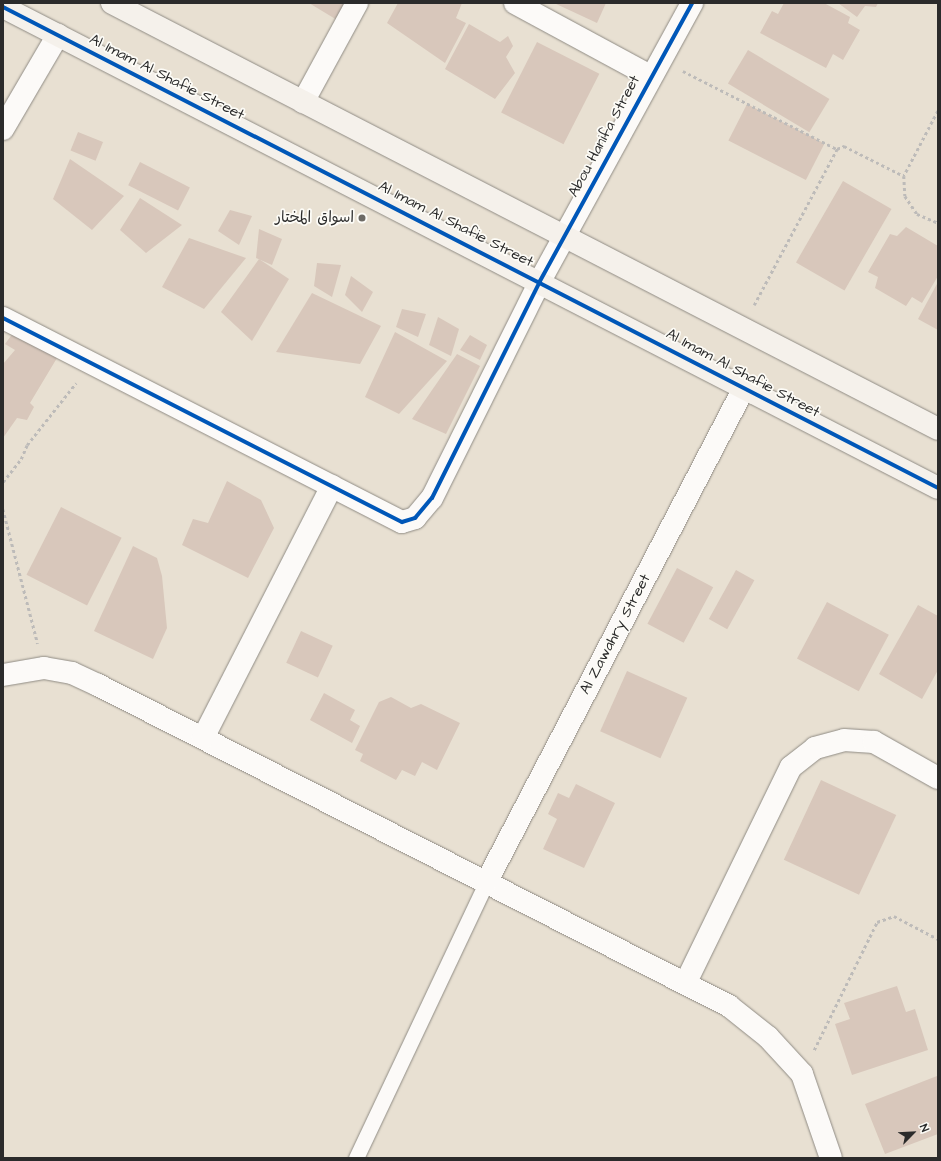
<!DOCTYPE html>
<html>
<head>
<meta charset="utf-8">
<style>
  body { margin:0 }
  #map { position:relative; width:941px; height:1161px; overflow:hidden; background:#e8e0d2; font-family:"Architects Daughter","Playpen Sans Arabic",sans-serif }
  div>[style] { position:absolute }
  .building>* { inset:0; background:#d8c7bb; transform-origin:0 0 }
  .path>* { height:2.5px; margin-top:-1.25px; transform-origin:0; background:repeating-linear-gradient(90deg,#bdbbb9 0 3px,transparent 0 6px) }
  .roads { filter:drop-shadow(0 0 1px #8f8b84) drop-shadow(0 0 1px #8f8b84) }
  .lane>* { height:15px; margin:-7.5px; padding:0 7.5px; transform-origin:7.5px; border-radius:7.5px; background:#fcfaf8 }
  .street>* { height:22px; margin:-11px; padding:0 11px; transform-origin:11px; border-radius:11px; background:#fcfaf8 }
  .secondary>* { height:22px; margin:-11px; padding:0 11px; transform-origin:11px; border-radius:11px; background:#f5f1eb }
  .cycleway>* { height:4px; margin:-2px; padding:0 2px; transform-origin:2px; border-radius:2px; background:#0057b8 }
  .dots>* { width:11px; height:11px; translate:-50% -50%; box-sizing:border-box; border:2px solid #fdfcf7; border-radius:50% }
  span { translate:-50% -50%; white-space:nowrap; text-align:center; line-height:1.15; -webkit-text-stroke:3.5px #fdfcf7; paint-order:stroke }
  .street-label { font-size:15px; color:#2b2b2b }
  .poi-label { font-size:15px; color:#2b2b2b }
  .right { translate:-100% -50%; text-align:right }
  .frame { position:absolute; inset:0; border:4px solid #2b2b2b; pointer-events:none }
  .north { position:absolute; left:893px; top:1113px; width:40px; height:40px; -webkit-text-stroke:3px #fdfcf7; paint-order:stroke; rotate:66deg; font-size:11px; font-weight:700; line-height:16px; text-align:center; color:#2b2b2b }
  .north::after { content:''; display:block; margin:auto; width:14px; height:18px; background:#2b2b2b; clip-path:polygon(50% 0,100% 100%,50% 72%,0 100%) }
</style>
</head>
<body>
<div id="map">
  <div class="building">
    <i style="clip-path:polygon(309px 3px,346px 3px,337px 20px)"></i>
    <i style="clip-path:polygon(398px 3px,462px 3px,456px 18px,466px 23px,445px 63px,387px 23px)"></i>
    <i style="clip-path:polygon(554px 3px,606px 3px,597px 23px)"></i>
    <i style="clip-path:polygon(784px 3px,824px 3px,850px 17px,848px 23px,860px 30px,843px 60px,833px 54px,826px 68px,760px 33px,772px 11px,778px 14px)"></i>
    <i style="clip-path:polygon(838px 3px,878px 3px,876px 7px,865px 6px,857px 17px)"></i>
    <i style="clip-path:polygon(469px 24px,500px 42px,508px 36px,513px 46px,506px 57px,515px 73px,495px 99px,445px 69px)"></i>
    <i style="left:537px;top:42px;width:70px;height:79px;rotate:27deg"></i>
    <i style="left:748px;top:50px;width:95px;height:39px;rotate:31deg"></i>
    <i style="left:747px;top:104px;width:87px;height:41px;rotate:27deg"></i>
    <i style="left:78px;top:132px;width:27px;height:20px;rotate:22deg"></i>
    <i style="clip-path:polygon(70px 159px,124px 196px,92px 230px,53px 199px)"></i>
    <i style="left:140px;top:162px;width:56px;height:26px;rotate:27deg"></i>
    <i style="left:843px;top:181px;width:56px;height:94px;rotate:30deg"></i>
    <i style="clip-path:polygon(140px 198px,182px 225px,146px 253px,120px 230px)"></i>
    <i style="clip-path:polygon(230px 210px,252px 216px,239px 245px,218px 231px)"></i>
    <i style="clip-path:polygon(906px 227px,938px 246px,938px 276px,922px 303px,912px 297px,906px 306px,875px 288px,878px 277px,868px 272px,890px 234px,897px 236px)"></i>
    <i style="clip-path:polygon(259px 229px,282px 239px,272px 265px,256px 258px)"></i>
    <i style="clip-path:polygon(189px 238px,246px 258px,204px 309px,162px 287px)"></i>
    <i style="clip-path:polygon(259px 259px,289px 279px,252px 341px,221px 312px)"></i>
    <i style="clip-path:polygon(317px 263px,341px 265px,332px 297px,314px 286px)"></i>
    <i style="clip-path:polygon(351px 276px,373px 292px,362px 312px,345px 295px)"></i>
    <i style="clip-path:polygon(938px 282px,938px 330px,918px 319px)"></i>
    <i style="clip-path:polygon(312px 293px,381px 326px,360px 364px,276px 352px)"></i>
    <i style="clip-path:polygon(402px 309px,426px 314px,418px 337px,396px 327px)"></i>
    <i style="clip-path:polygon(438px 317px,459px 329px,451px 356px,429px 345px)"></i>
    <i style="clip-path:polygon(16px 329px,57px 358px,30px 403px,34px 407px,27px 420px,17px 418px,3px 438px,3px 364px,15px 350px,5px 344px)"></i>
    <i style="clip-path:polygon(395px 332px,447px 361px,399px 414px,365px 397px)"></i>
    <i style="clip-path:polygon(470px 335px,487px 345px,480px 360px,460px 350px)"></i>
    <i style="clip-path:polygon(457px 354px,480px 366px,446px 434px,412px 419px)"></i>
    <i style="clip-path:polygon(227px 481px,261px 500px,274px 528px,248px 578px,182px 545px,193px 519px,208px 523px)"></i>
    <i style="left:61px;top:507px;width:68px;height:76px;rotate:27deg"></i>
    <i style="clip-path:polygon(133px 546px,157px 558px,162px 576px,167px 628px,153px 659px,94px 631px)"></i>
    <i style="left:677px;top:568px;width:41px;height:63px;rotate:28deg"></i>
    <i style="left:736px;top:570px;width:21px;height:56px;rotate:29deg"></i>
    <i style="left:827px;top:602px;width:70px;height:64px;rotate:28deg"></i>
    <i style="clip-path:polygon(918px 605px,938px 616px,938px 670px,922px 699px,879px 674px)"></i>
    <i style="left:301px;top:631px;width:35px;height:35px;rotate:25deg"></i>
    <i style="left:627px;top:671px;width:66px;height:66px;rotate:24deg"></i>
    <i style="clip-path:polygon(324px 693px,355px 710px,350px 720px,360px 726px,352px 743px,310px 720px)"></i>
    <i style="clip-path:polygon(391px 697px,411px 708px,421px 704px,460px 723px,437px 770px,422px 762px,415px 776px,402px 770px,396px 780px,360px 761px,363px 754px,355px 750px,379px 702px)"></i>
    <i style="left:821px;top:780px;width:83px;height:88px;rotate:25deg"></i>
    <i style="clip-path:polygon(576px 784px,615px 803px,584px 868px,543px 849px,557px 819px,548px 814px,558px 793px,569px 798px)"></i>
    <i style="clip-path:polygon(897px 986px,906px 1012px,915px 1009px,928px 1050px,852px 1075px,835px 1024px,850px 1019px,844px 1003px)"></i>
    <i style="clip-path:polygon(937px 1076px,938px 1134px,885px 1154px,865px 1104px)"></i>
  </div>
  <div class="path">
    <i style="left:683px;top:71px;width:173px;rotate:26.9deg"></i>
    <i style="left:938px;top:111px;width:73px;rotate:117.6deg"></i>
    <i style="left:904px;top:176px;width:20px;rotate:87deg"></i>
    <i style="left:905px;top:196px;width:22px;rotate:56deg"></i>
    <i style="left:917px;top:214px;width:23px;rotate:23deg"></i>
    <i style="left:754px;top:305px;width:177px;rotate:-62deg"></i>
    <i style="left:837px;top:149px;width:8px;rotate:-23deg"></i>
    <i style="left:844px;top:146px;width:67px;rotate:26.6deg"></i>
    <i style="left:3px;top:482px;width:29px;rotate:-52deg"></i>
    <i style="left:21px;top:459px;width:15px;rotate:-67deg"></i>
    <i style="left:27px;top:445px;width:79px;rotate:-51.7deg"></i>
    <i style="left:3px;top:509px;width:139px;rotate:75.5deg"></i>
    <i style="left:814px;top:1050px;width:143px;rotate:-63.8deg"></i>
    <i style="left:877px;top:922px;width:18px;rotate:-19deg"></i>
    <i style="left:894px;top:916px;width:50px;rotate:27.6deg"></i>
  </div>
  <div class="roads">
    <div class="lane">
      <i style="left:356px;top:1158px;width:306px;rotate:-64.7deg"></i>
    </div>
    <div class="street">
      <i style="left:515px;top:3px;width:153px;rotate:28.4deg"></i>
      <i style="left:303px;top:102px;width:113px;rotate:-61.4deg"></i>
      <i style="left:3px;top:129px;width:109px;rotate:-59.7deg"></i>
      <i style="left:3px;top:318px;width:448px;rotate:27.1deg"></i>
      <i style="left:402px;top:522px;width:14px;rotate:-17deg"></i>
      <i style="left:415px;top:518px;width:26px;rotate:-50deg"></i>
      <i style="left:432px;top:498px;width:242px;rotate:-63.5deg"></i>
      <i style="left:540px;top:281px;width:317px;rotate:-61.3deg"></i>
      <i style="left:3px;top:675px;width:42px;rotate:-9.7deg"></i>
      <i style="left:44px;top:668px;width:28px;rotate:10deg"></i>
      <i style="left:72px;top:673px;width:29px;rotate:25deg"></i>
      <i style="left:98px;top:685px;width:708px;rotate:26.96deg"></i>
      <i style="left:729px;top:1006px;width:50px;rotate:38.5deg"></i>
      <i style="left:768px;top:1037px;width:50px;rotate:47.4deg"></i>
      <i style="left:802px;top:1074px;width:89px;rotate:71deg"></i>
      <i style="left:203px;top:738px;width:283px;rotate:-62.9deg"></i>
      <i style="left:487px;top:881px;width:556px;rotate:-62.47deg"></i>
      <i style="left:686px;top:982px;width:239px;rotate:-64deg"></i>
      <i style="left:791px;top:767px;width:31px;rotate:-38deg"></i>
      <i style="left:815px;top:748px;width:30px;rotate:-15deg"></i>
      <i style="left:844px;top:740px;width:30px;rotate:4deg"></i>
      <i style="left:874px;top:742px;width:73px;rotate:29.4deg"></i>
    </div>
    <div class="secondary">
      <i style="left:112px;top:3px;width:929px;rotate:27.28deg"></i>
      <i style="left:3px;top:7px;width:1051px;rotate:27.22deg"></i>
    </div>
  </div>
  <div class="cycleway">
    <i style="left:3px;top:7px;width:1051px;rotate:27.22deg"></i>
    <i style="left:3px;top:318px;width:448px;rotate:27.1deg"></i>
    <i style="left:402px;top:522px;width:14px;rotate:-17deg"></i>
    <i style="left:415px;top:518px;width:26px;rotate:-50deg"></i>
    <i style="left:432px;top:498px;width:242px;rotate:-63.5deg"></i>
    <i style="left:540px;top:281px;width:317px;rotate:-61.3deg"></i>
  </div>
  <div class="dots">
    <i style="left:362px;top:218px;background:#6d6a65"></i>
  </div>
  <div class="street-label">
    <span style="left:167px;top:77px;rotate:27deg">Al Imam Al Shafie Street</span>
    <span style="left:604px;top:136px;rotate:-62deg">Abou Hanifa Street</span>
    <span style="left:456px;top:224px;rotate:27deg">Al Imam Al Shafie Street</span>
    <span style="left:743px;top:373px;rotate:28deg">Al Imam Al Shafie Street</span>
    <span style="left:615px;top:634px;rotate:-62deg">Al Zawahry Street</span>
  </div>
  <div class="poi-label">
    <span class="right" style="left:354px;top:218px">اسواق المختار</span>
  </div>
  <div class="frame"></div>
  <div class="north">N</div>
</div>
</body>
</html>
